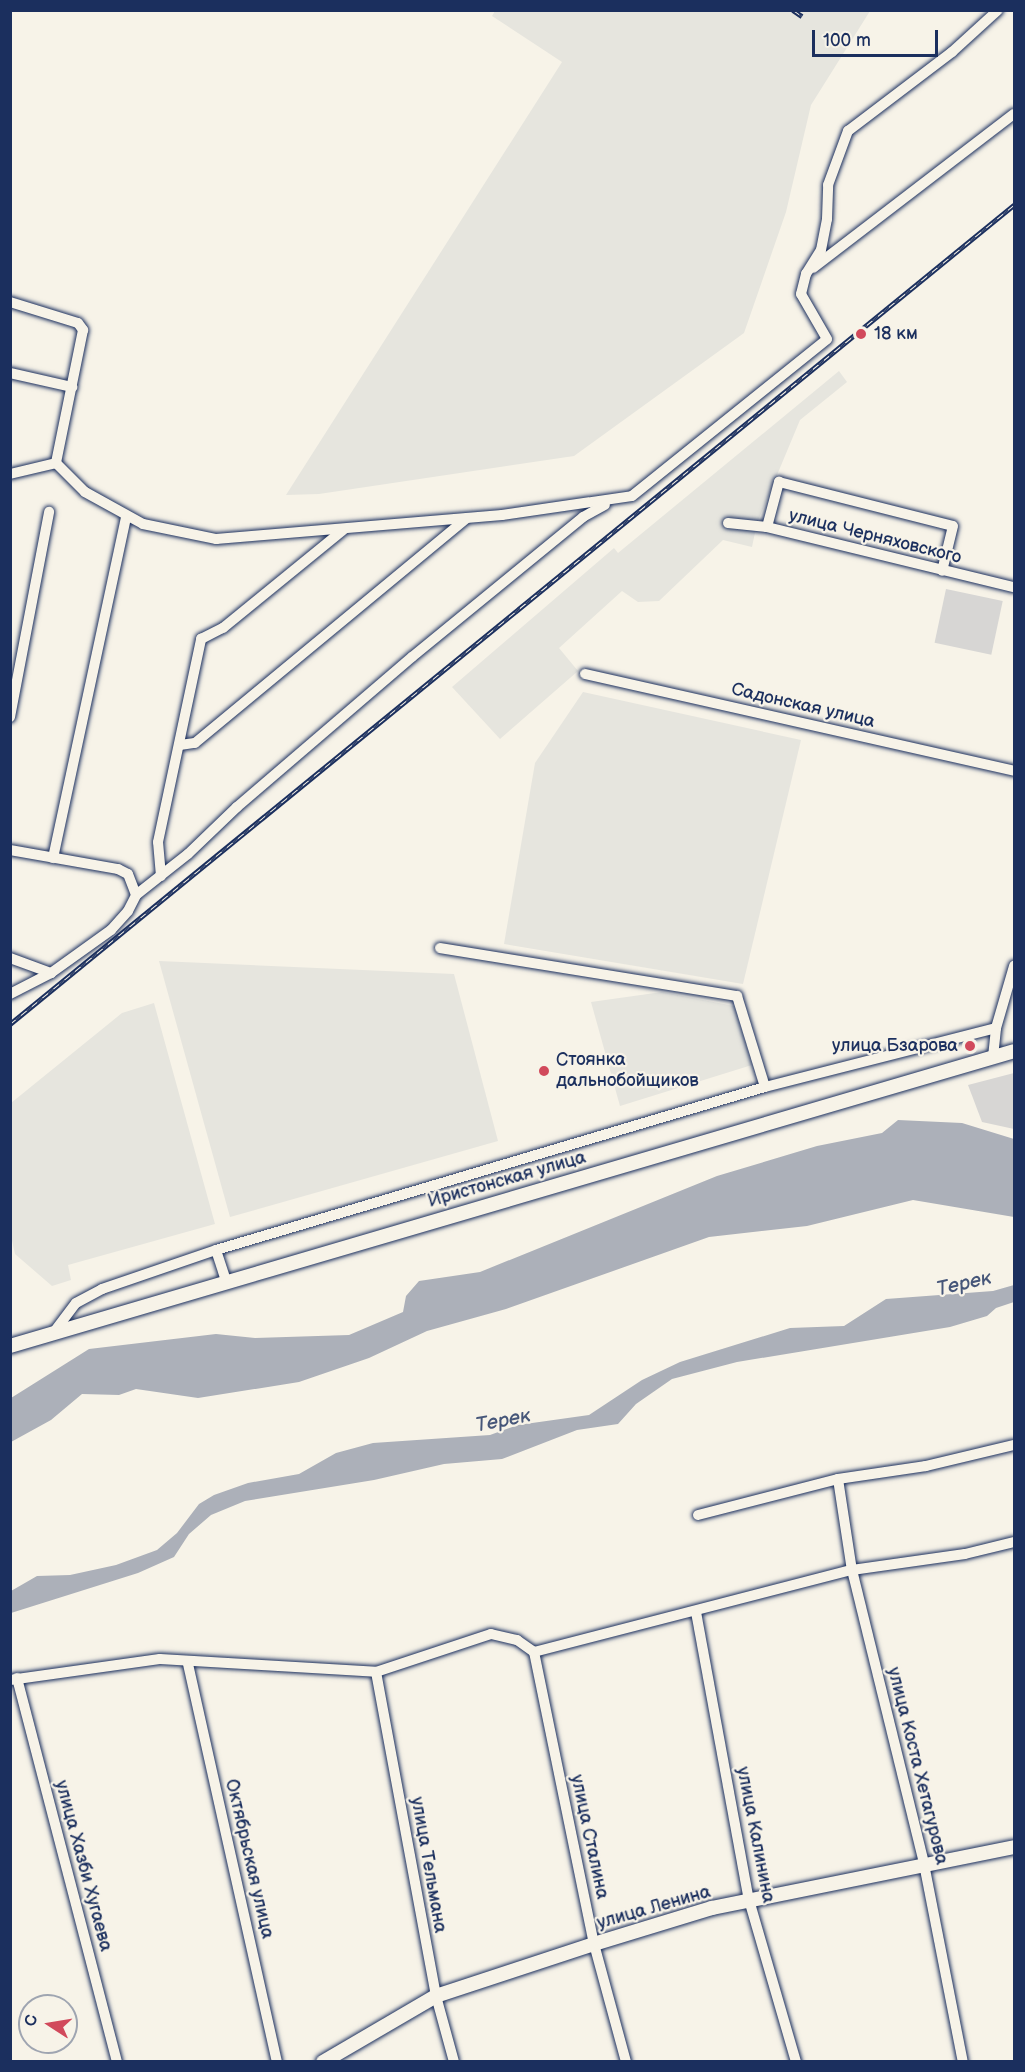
<!DOCTYPE html>
<html>
<head>
<meta charset="utf-8">
<style>
  body { margin:0 }
  #map { position:relative; width:1025px; height:2072px; overflow:hidden; background:#f7f3e8; font-family:"Balsamiq Sans",sans-serif }
  div>[style] { position:absolute }
  .built>* { inset:0; background:#e6e5de }
  .green>* { inset:0; background:#d7d6d4; transform-origin:0 0 }
  .water>* { inset:0; background:#acb0b9 }
  .roads { filter:drop-shadow(0 0 2px #1b2f5e) drop-shadow(0 0 2px #1b2f5e) }
  .street>* { height:10px; margin:-5px; padding:0 5px; transform-origin:5px; border-radius:5px; background:#f7f3e8 }
  .secondary>* { height:14px; margin:-7px; padding:0 7px; transform-origin:7px; border-radius:7px; background:#f7f3e8 }
  .rail>* { height:4.5px; margin-top:-2.25px; transform-origin:0; background:repeating-linear-gradient(90deg,#f7f3e8 0 7px,#1b2f5e 0 14px); box-sizing:border-box; border-block:2px solid #1b2f5e }
  .dots>* { width:16px; height:16px; translate:-50% -50%; box-sizing:border-box; border:3px solid #f7f3e8; border-radius:50% }
  span { translate:-50% -50%; white-space:nowrap; text-align:center; line-height:1.15; -webkit-text-stroke:4.5px #f7f3e8; paint-order:stroke }
  .poi-label { font-size:18px; color:#1b2f5e }
  .left { translate:0 -50%; text-align:left }
  .right { translate:-100% -50%; text-align:right }
  .street-label { font-size:18px; color:#1b2f5e }
  .water-label { font-size:20px; color:#465679; font-style:italic }
  .frame { position:absolute; inset:0; border:12px solid #1b2f5e; pointer-events:none }
  .north { position:absolute; left:18px; top:1994px; width:60px; height:60px; box-sizing:border-box; background:#f7f3e8; border:2px solid #9fa5b1; border-radius:50%; rotate:282deg; font-size:16px; font-weight:700; line-height:24px; text-align:center; color:#1b2f5e }
  .north::after { content:''; display:block; margin:auto; width:21px; height:27px; background:#d1495b; clip-path:polygon(50% 0,100% 100%,50% 72%,0 100%) }
  .scale { position:absolute; left:812px; top:30px; width:126px; height:27px; box-sizing:border-box; border:3px solid #1b2f5e; border-top:0; padding-left:8px; font-size:18px; line-height:21px; white-space:nowrap; color:#1b2f5e; -webkit-text-stroke:4px #f7f3e8; paint-order:stroke }
</style>
</head>
<body>
<div id="map">
  <div class="built">
    <i style="clip-path:polygon(495px 11px,870px 11px,811px 105px,786px 212px,744px 333px,574px 456px,319px 494px,286px 495px,562px 62px,492px 16px)"></i>
    <i style="clip-path:polygon(839px 371px,847px 382px,800px 420px,757px 523px,752px 547px,723px 540px,659px 601px,638px 602px,622px 591px,559px 648px,578px 671px,500px 739px,452px 687px,614px 548px,618px 553px)"></i>
    <i style="clip-path:polygon(583px 692px,801px 740px,743px 984px,504px 944px,535px 763px)"></i>
    <i style="clip-path:polygon(159px 961px,454px 974px,498px 1141px,230px 1217px)"></i>
    <i style="clip-path:polygon(662px 992px,734px 1006px,752px 1065px,620px 1106px,591px 1002px)"></i>
    <i style="clip-path:polygon(154px 1003px,215px 1224px,68px 1265px,71px 1280px,52px 1286px,15px 1254px,11px 1236px,11px 1103px,122px 1013px)"></i>
  </div>
  <div class="green">
    <i style="left:946px;top:589px;width:58px;height:55px;rotate:12deg"></i>
    <i style="clip-path:polygon(1014px 1073px,1014px 1129px,982px 1122px,968px 1085px)"></i>
  </div>
  <div class="water">
    <i style="clip-path:polygon(898px 1120px,962px 1123px,1014px 1139px,1014px 1217px,913px 1200px,807px 1226px,709px 1237px,506px 1309px,427px 1331px,369px 1358px,299px 1382px,198px 1398px,136px 1389px,119px 1395px,82px 1394px,51px 1420px,11px 1442px,11px 1398px,89px 1349px,216px 1334px,255px 1338px,349px 1335px,403px 1312px,406px 1296px,419px 1281px,480px 1272px,717px 1176px,817px 1146px,882px 1133px)"></i>
    <i style="clip-path:polygon(1014px 1285px,1014px 1302px,996px 1308px,987px 1316px,950px 1327px,737px 1362px,672px 1379px,636px 1404px,618px 1424px,577px 1430px,502px 1459px,444px 1464px,374px 1480px,245px 1501px,211px 1515px,189px 1534px,174px 1557px,138px 1573px,11px 1613px,11px 1591px,37px 1576px,70px 1575px,116px 1565px,157px 1550px,177px 1533px,199px 1504px,214px 1495px,248px 1483px,299px 1474px,336px 1453px,373px 1443px,490px 1435px,518px 1425px,589px 1415px,642px 1380px,680px 1362px,790px 1328px,844px 1326px,886px 1299px,993px 1291px)"></i>
  </div>
  <div class="roads">
    <div class="street">
      <i style="left:813px;top:268px;width:253px;rotate:-37.5deg"></i>
      <i style="left:10px;top:302px;width:71px;rotate:17.2deg"></i>
      <i style="left:78px;top:323px;width:9px;rotate:54deg"></i>
      <i style="left:83px;top:330px;width:136px;rotate:101.5deg"></i>
      <i style="left:56px;top:463px;width:41px;rotate:45deg"></i>
      <i style="left:85px;top:492px;width:66px;rotate:28.9deg"></i>
      <i style="left:143px;top:524px;width:75px;rotate:11.6deg"></i>
      <i style="left:216px;top:539px;width:287px;rotate:-4.8deg"></i>
      <i style="left:502px;top:515px;width:131px;rotate:-8.3deg"></i>
      <i style="left:632px;top:496px;width:250px;rotate:-38.8deg"></i>
      <i style="left:827px;top:339px;width:52px;rotate:-120deg"></i>
      <i style="left:801px;top:294px;width:21px;rotate:-76deg"></i>
      <i style="left:806px;top:274px;width:28px;rotate:-58deg"></i>
      <i style="left:821px;top:250px;width:32px;rotate:-79deg"></i>
      <i style="left:827px;top:219px;width:34px;rotate:-88deg"></i>
      <i style="left:828px;top:185px;width:58px;rotate:-69.7deg"></i>
      <i style="left:848px;top:131px;width:131px;rotate:-37.2deg"></i>
      <i style="left:952px;top:52px;width:62px;rotate:-42.4deg"></i>
      <i style="left:10px;top:373px;width:64px;rotate:12.7deg"></i>
      <i style="left:10px;top:474px;width:47px;rotate:-13.4deg"></i>
      <i style="left:728px;top:523px;width:39px;rotate:6deg"></i>
      <i style="left:767px;top:527px;width:254px;rotate:13.7deg"></i>
      <i style="left:767px;top:527px;width:47px;rotate:-75.1deg"></i>
      <i style="left:779px;top:482px;width:179px;rotate:14.2deg"></i>
      <i style="left:953px;top:526px;width:46px;rotate:103.7deg"></i>
      <i style="left:585px;top:674px;width:440px;rotate:12.7deg"></i>
      <i style="left:10px;top:717px;width:209px;rotate:-79.2deg"></i>
      <i style="left:180px;top:745px;width:15px;rotate:-8deg"></i>
      <i style="left:195px;top:743px;width:353px;rotate:-39.6deg"></i>
      <i style="left:10px;top:850px;width:110px;rotate:10deg"></i>
      <i style="left:118px;top:869px;width:11px;rotate:27deg"></i>
      <i style="left:128px;top:874px;width:22px;rotate:69deg"></i>
      <i style="left:53px;top:858px;width:349px;rotate:-77.9deg"></i>
      <i style="left:161px;top:876px;width:34px;rotate:-95deg"></i>
      <i style="left:158px;top:842px;width:208px;rotate:-78deg"></i>
      <i style="left:201px;top:639px;width:25px;rotate:-27deg"></i>
      <i style="left:223px;top:628px;width:155px;rotate:-39.2deg"></i>
      <i style="left:440px;top:948px;width:301px;rotate:9.2deg"></i>
      <i style="left:737px;top:996px;width:95px;rotate:72.9deg"></i>
      <i style="left:10px;top:958px;width:44px;rotate:20.1deg"></i>
      <i style="left:10px;top:994px;width:46px;rotate:-27.1deg"></i>
      <i style="left:51px;top:973px;width:74px;rotate:-35.6deg"></i>
      <i style="left:111px;top:930px;width:25px;rotate:-48deg"></i>
      <i style="left:128px;top:911px;width:18px;rotate:-63deg"></i>
      <i style="left:136px;top:895px;width:66px;rotate:-38.3deg"></i>
      <i style="left:188px;top:854px;width:68px;rotate:-43.8deg"></i>
      <i style="left:237px;top:807px;width:230px;rotate:-40.6deg"></i>
      <i style="left:412px;top:657px;width:221px;rotate:-39.3deg"></i>
      <i style="left:583px;top:517px;width:25px;rotate:-29deg"></i>
      <i style="left:993px;top:1057px;width:29px;rotate:-84deg"></i>
      <i style="left:996px;top:1028px;width:65px;rotate:-73.8deg"></i>
      <i style="left:216px;top:1250px;width:33px;rotate:72deg"></i>
      <i style="left:54px;top:1332px;width:36px;rotate:-53deg"></i>
      <i style="left:76px;top:1303px;width:30px;rotate:-28deg"></i>
      <i style="left:102px;top:1289px;width:120px;rotate:-18.9deg"></i>
      <i style="left:216px;top:1250px;width:573px;rotate:-16.54deg"></i>
      <i style="left:765px;top:1087px;width:238px;rotate:-14.3deg"></i>
      <i style="left:838px;top:1479px;width:92px;rotate:81.3deg"></i>
      <i style="left:852px;top:1570px;width:303px;rotate:76.2deg"></i>
      <i style="left:924px;top:1864px;width:202px;rotate:78.9deg"></i>
      <i style="left:698px;top:1515px;width:145px;rotate:-14.4deg"></i>
      <i style="left:838px;top:1479px;width:89px;rotate:-8.4deg"></i>
      <i style="left:926px;top:1466px;width:90px;rotate:-13.4deg"></i>
      <i style="left:696px;top:1612px;width:293px;rotate:79.6deg"></i>
      <i style="left:749px;top:1900px;width:169px;rotate:73.8deg"></i>
      <i style="left:534px;top:1652px;width:298px;rotate:78.4deg"></i>
      <i style="left:594px;top:1944px;width:122px;rotate:74.8deg"></i>
      <i style="left:188px;top:1664px;width:408px;rotate:77.4deg"></i>
      <i style="left:376px;top:1672px;width:330px;rotate:79.5deg"></i>
      <i style="left:436px;top:1996px;width:68px;rotate:74.7deg"></i>
      <i style="left:17px;top:1678px;width:397px;rotate:75.4deg"></i>
      <i style="left:10px;top:1680px;width:151px;rotate:-8deg"></i>
      <i style="left:160px;top:1659px;width:216px;rotate:3.4deg"></i>
      <i style="left:376px;top:1672px;width:121px;rotate:-18.3deg"></i>
      <i style="left:491px;top:1634px;width:27px;rotate:13deg"></i>
      <i style="left:517px;top:1640px;width:21px;rotate:35deg"></i>
      <i style="left:534px;top:1652px;width:328px;rotate:-14.5deg"></i>
      <i style="left:852px;top:1570px;width:114px;rotate:-8.1deg"></i>
      <i style="left:965px;top:1554px;width:50px;rotate:-13.8deg"></i>
    </div>
    <div class="secondary">
      <i style="left:10px;top:1346px;width:1046px;rotate:-16.37deg"></i>
      <i style="left:323px;top:2062px;width:131px;rotate:-30.3deg"></i>
      <i style="left:436px;top:1996px;width:166px;rotate:-18.2deg"></i>
      <i style="left:594px;top:1944px;width:123px;rotate:-17deg"></i>
      <i style="left:712px;top:1908px;width:308px;rotate:-11.4deg"></i>
    </div>
  </div>
  <div class="rail">
    <i style="left:793px;top:10px;width:11px;rotate:34deg"></i>
    <i style="left:10px;top:1024px;width:1296px;rotate:-39.21deg"></i>
  </div>
  <div class="dots">
    <i style="left:861px;top:334px;background:#d1495b"></i>
    <i style="left:970px;top:1046px;background:#d1495b"></i>
    <i style="left:544px;top:1071px;background:#d1495b"></i>
  </div>
  <div class="poi-label">
    <span class="left" style="left:874px;top:334px">18 км</span>
    <span class="right" style="left:958px;top:1046px">улица Бзарова</span>
    <span class="left" style="left:556px;top:1071px">Стоянка<br>дальнобойщиков</span>
  </div>
  <div class="street-label">
    <span style="left:875px;top:537px;rotate:14deg">улица Черняховского</span>
    <span style="left:803px;top:706px;rotate:13deg">Садонская улица</span>
    <span style="left:507px;top:1180px;rotate:-16deg">Иристонская улица</span>
    <span style="left:917px;top:1766px;rotate:76deg">улица Коста Хетагурова</span>
    <span style="left:755px;top:1835px;rotate:79deg">улица Калинина</span>
    <span style="left:589px;top:1837px;rotate:78deg">улица Сталина</span>
    <span style="left:249px;top:1859px;rotate:77deg">Октябрьская улица</span>
    <span style="left:428px;top:1865px;rotate:80deg">улица Тельмана</span>
    <span style="left:83px;top:1866px;rotate:75deg">улица Хазби Хугаева</span>
    <span style="left:654px;top:1908px;rotate:-16deg">улица Ленина</span>
  </div>
  <div class="water-label">
    <span style="left:964px;top:1284px;rotate:-13deg">Терек</span>
    <span style="left:503px;top:1421px;rotate:-11deg">Терек</span>
  </div>
  <div class="frame"></div>
  <div class="north">С</div>
  <div class="scale">100 m</div>
</div>
</body>
</html>
